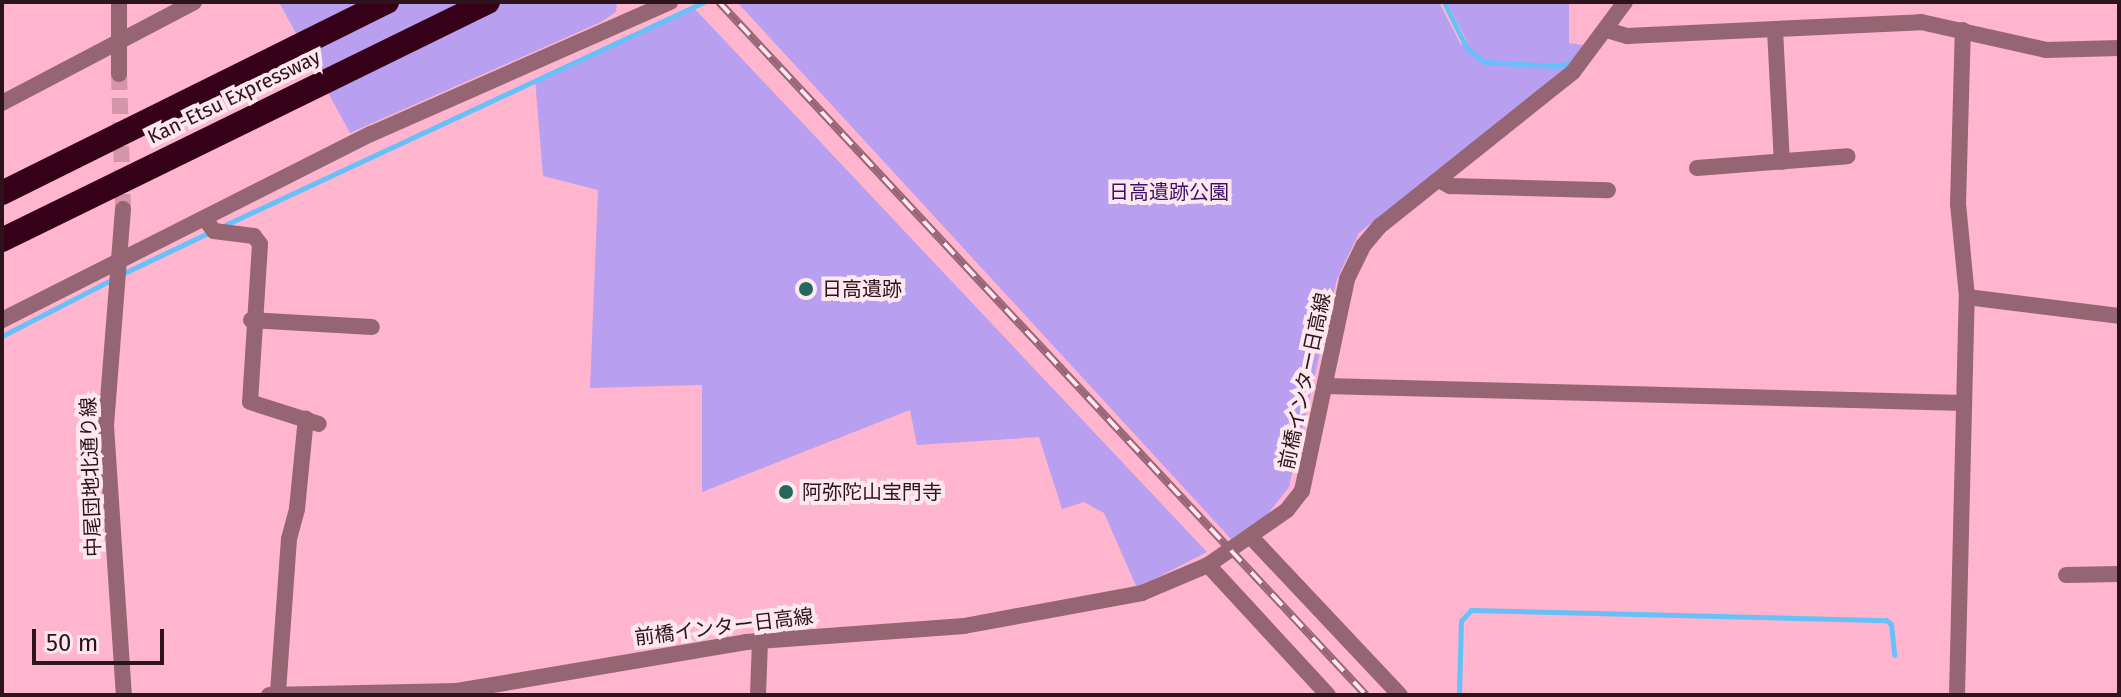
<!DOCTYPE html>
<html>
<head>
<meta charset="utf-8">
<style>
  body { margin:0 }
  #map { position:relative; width:2121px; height:697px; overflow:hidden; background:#feb5cd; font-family:"Fira Sans","Noto Sans JP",sans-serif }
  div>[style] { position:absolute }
  .green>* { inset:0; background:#b99ff0 }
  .stream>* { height:5px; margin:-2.5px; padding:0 2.5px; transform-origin:2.5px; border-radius:2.5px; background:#67c0f8 }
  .tertiary-tunnel>* { height:16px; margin-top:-8px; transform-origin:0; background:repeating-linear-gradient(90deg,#d495aa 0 16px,transparent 0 24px) }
  .minor>* { height:16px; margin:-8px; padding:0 8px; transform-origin:8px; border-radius:8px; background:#956574 }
  .tertiary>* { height:16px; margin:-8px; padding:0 8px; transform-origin:8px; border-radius:8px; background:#956574 }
  .motorway>* { height:24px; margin:-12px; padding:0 12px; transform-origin:12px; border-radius:12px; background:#350018 }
  .rail>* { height:8px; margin-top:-4px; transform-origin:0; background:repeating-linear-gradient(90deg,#fee7ee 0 15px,#976576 0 30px); box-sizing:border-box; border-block:2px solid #976576 }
  .dots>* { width:22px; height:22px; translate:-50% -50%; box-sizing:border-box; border:4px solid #fee7ee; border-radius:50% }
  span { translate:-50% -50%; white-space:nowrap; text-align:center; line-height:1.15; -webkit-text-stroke:8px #fee7ee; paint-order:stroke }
  .street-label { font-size:20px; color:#2d131c }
  .park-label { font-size:20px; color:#3a116a }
  .poi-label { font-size:20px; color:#2d131c }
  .left { translate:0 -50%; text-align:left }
  .frame { position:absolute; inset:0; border:4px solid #2d131c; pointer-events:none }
  .scale { position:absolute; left:32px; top:629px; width:132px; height:36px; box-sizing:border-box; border:4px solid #2d131c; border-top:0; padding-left:10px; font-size:24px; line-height:28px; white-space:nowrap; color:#2d131c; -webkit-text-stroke:6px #fee7ee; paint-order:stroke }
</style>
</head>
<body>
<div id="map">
  <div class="green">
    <i style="clip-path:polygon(279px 2px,617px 2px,616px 12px,601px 22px,350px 133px)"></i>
    <i style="clip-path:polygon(737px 2px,1439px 2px,1461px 45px,1467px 41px,1447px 2px,1569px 2px,1569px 43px,1583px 45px,1566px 70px,1359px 233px,1337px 279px,1289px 487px,1267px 515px,1231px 539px)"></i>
    <i style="clip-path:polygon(694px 8px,1207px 552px,1137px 588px,1104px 513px,1084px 502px,1062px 509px,1039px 437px,917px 445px,910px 410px,702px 492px,702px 385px,590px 388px,598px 190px,543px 176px,535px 79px)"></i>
  </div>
  <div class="stream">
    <i style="left:1444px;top:2px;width:52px;rotate:63.9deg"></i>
    <i style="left:1467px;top:49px;width:22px;rotate:36deg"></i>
    <i style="left:1485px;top:62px;width:72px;rotate:3.2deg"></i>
    <i style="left:1557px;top:66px;width:16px;rotate:-14deg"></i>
    <i style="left:223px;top:226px;width:531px;rotate:-24.97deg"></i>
    <i style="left:122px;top:274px;width:98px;rotate:-25.5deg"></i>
    <i style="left:2px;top:336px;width:125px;rotate:-27.2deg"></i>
    <i style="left:1459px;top:695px;width:74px;rotate:-88.5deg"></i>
    <i style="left:1461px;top:621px;width:15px;rotate:-48deg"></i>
    <i style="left:1471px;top:610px;width:415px;rotate:1.4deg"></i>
    <i style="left:1886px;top:620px;width:6px;rotate:39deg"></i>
    <i style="left:1891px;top:624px;width:31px;rotate:84deg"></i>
  </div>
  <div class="tertiary-tunnel">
    <i style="left:119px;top:74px;width:135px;rotate:88.3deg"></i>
  </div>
  <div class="minor">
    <i style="left:1607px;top:30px;width:21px;rotate:17deg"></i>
    <i style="left:1627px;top:36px;width:294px;rotate:-2.7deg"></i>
    <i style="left:1921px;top:22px;width:128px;rotate:12.6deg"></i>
    <i style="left:2046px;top:50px;width:73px;rotate:-1.6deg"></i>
    <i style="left:1775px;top:30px;width:132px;rotate:87deg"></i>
    <i style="left:2px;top:103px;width:217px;rotate:-27.7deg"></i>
    <i style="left:1697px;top:168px;width:151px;rotate:-4.5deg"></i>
    <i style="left:1439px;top:180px;width:13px;rotate:29deg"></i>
    <i style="left:1450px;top:186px;width:158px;rotate:1.5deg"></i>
    <i style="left:205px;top:219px;width:15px;rotate:53deg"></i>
    <i style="left:214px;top:231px;width:40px;rotate:7.1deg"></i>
    <i style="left:254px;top:236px;width:10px;rotate:53deg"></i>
    <i style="left:260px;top:244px;width:158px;rotate:93.6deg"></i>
    <i style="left:250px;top:402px;width:72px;rotate:17.7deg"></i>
    <i style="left:1967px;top:297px;width:153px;rotate:7.1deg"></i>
    <i style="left:251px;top:320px;width:121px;rotate:3.3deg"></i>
    <i style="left:1325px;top:386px;width:639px;rotate:1.52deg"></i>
    <i style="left:1251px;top:537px;width:217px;rotate:46.7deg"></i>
    <i style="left:1208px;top:565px;width:177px;rotate:47.3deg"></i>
    <i style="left:2066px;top:575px;width:53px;rotate:-1.1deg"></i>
    <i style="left:278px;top:692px;width:153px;rotate:-85.9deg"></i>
    <i style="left:289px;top:539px;width:31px;rotate:-75deg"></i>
    <i style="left:297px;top:509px;width:91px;rotate:-84.4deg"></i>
    <i style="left:269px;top:695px;width:188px;rotate:-1.2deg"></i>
    <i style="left:457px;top:691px;width:293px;rotate:-9.6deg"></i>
    <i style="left:746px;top:642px;width:219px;rotate:-4.2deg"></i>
    <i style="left:964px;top:626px;width:181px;rotate:-10.5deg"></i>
    <i style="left:1142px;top:593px;width:72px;rotate:-23deg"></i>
    <i style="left:1208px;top:565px;width:96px;rotate:-34.8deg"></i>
    <i style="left:1287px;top:510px;width:24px;rotate:-52deg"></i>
    <i style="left:1302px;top:491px;width:217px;rotate:-78deg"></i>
    <i style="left:1347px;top:279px;width:37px;rotate:-64deg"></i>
    <i style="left:1363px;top:246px;width:26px;rotate:-50deg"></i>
    <i style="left:1380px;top:226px;width:247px;rotate:-38.6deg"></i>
    <i style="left:1573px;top:72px;width:87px;rotate:-53.4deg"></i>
    <i style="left:758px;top:695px;width:55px;rotate:-87.9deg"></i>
    <i style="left:1957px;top:695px;width:398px;rotate:-88.6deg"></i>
    <i style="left:1967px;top:297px;width:93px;rotate:-95.5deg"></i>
    <i style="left:1958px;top:204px;width:174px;rotate:-88.4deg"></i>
  </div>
  <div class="tertiary">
    <i style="left:119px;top:2px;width:72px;rotate:90deg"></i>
    <i style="left:123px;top:209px;width:218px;rotate:94.5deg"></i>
    <i style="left:106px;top:426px;width:270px;rotate:86.2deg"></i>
    <i style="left:2px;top:320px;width:413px;rotate:-26.8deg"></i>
    <i style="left:371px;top:134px;width:327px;rotate:-23.8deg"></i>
  </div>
  <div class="motorway">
    <i style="left:2px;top:193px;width:430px;rotate:-26.4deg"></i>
    <i style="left:2px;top:240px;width:541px;rotate:-26.09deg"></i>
  </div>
  <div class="rail">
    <i style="left:719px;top:2px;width:948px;rotate:46.97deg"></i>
  </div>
  <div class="dots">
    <i style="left:806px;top:289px;background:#23695b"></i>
    <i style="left:786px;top:492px;background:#23695b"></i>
  </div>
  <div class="street-label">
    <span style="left:234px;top:97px;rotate:-26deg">Kan-Etsu Expressway</span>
    <span style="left:1305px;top:381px;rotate:-78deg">前橋インター日高線</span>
    <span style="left:91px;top:477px;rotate:-92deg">中尾団地北通り線</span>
    <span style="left:724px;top:627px;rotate:-7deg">前橋インター日高線</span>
  </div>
  <div class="park-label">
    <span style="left:1169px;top:192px">日高遺跡公園</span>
  </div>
  <div class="poi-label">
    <span class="left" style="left:822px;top:289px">日高遺跡</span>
    <span class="left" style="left:802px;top:492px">阿弥陀山宝門寺</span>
  </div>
  <div class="frame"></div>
  <div class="scale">50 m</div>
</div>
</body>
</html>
